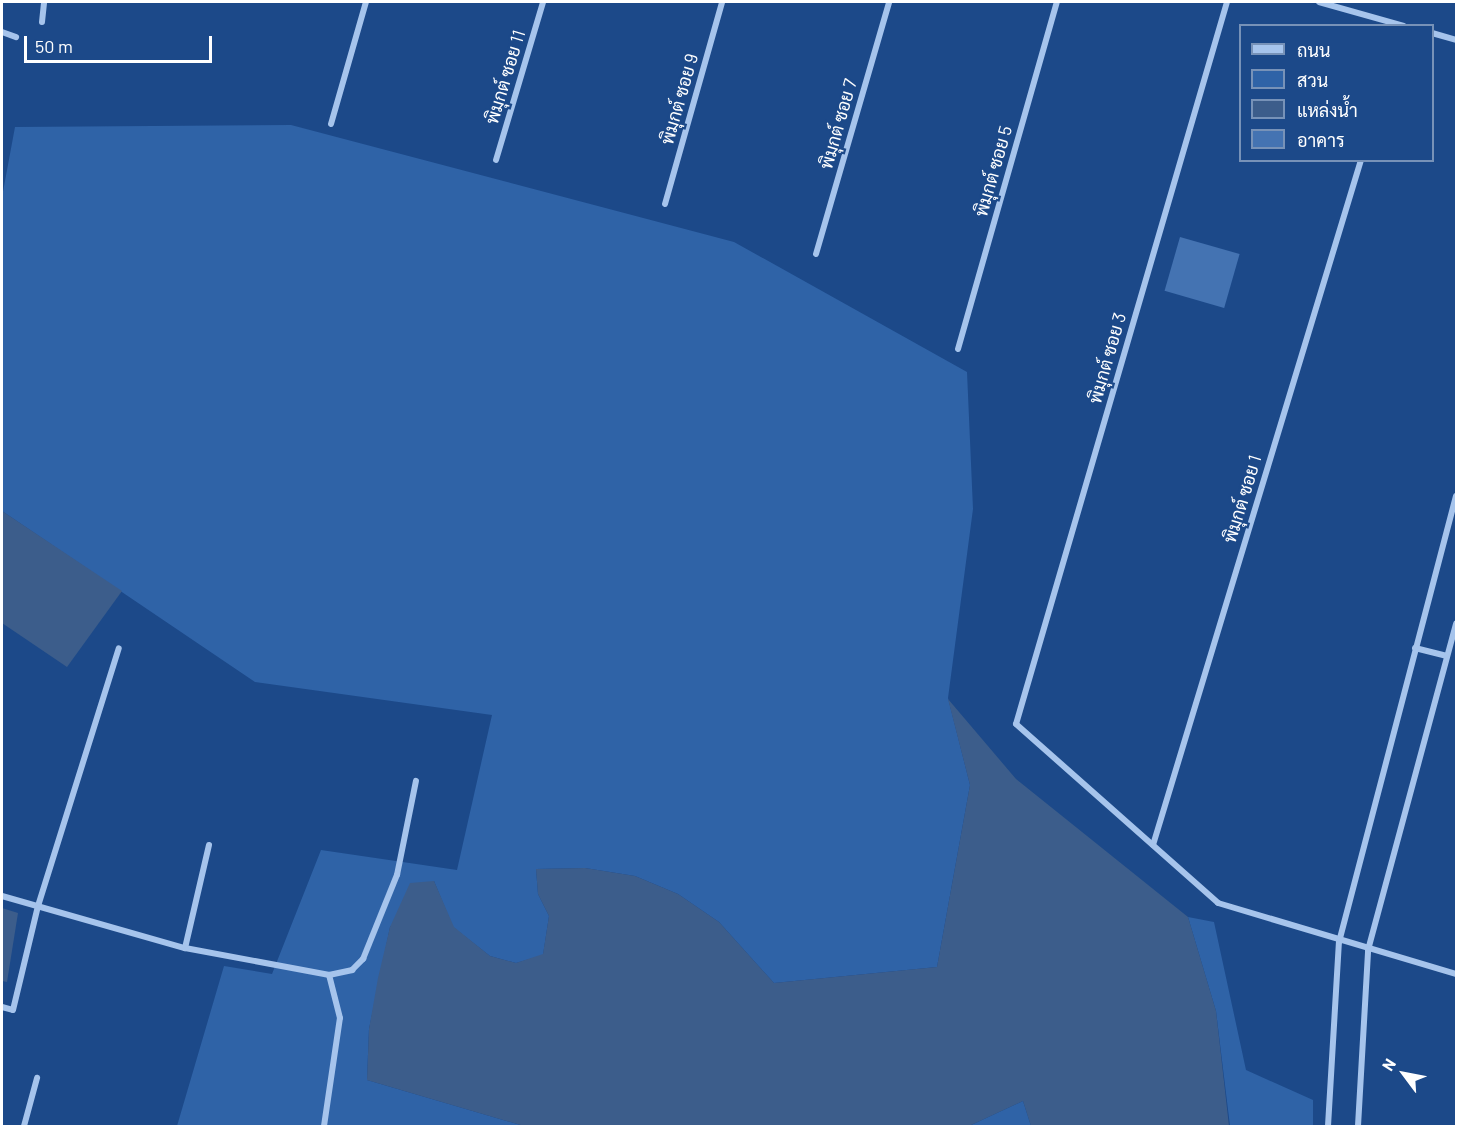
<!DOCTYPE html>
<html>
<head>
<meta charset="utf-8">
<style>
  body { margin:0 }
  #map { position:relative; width:1458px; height:1128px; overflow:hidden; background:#1c4989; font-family:Barlow,Sarabun,sans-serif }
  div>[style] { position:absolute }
  .green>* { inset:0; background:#2f63a7 }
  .water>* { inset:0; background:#3c5d8b }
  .building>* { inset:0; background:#4473b2; transform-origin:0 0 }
  .minor>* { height:6px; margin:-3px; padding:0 3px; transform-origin:3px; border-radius:3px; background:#a6c4ec }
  span { translate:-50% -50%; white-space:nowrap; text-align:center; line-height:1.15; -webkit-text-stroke:4.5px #1c4989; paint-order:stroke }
  .street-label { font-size:18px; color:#fff }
  .frame { position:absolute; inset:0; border:3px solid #fff; pointer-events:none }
  .legend { position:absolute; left:1239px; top:24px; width:195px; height:138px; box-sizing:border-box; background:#1c4989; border:2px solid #7792b8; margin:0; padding:8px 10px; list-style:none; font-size:18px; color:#fff }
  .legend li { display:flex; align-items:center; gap:12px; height:30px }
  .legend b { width:30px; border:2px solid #7792b8 }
  .north { position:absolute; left:1374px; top:1044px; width:60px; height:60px; -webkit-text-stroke:4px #1c4989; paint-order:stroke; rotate:302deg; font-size:16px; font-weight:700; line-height:24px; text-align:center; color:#fff }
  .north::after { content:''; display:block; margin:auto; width:21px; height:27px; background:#fff; clip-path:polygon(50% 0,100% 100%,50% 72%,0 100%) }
  .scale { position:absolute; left:24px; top:36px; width:188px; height:27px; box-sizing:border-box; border:3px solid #fff; border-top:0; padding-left:8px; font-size:18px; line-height:21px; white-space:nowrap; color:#fff; -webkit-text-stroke:4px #1c4989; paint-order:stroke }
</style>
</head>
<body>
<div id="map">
  <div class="green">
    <i style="clip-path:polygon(291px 125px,734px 242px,967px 372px,973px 509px,948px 698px,970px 785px,937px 967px,774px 983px,719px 922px,678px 894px,635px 876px,585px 868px,536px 869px,538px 894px,549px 916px,543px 955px,516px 963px,490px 956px,453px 927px,434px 881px,390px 927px,369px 1029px,367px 1080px,524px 1126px,177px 1126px,224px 966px,272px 974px,321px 850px,457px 870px,492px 715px,255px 682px,2px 511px,2px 197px,15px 127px)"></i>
    <i style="clip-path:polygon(1188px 917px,1214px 922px,1246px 1070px,1313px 1100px,1313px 1126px,1230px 1126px,1216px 1011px)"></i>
    <i style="clip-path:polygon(1023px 1101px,1031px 1126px,969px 1126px)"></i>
  </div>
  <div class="water">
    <i style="clip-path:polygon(2px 511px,122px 591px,67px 667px,2px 623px)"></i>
    <i style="clip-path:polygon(948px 699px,1016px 779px,1188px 917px,1216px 1011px,1229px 1126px,1031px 1126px,1023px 1101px,969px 1126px,524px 1126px,367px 1080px,369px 1029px,378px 978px,390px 927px,410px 883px,434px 881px,454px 927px,490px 956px,516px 963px,543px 954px,549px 916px,538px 894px,536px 869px,585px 868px,635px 876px,678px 894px,719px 922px,774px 983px,937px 967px,970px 785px)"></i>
    <i style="clip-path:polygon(2px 908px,18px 913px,7px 982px,2px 981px)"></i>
  </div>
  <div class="building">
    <i style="left:1180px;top:237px;width:62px;height:56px;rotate:16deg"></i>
  </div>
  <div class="minor">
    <i style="left:1227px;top:2px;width:752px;rotate:106.29deg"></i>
    <i style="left:1016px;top:724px;width:270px;rotate:41.5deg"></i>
    <i style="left:1218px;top:903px;width:248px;rotate:16.6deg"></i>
    <i style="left:1319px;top:2px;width:88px;rotate:15.8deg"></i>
    <i style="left:42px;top:22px;width:20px;rotate:-84deg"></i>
    <i style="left:2px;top:32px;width:15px;rotate:20deg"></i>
    <i style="left:1432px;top:33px;width:25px;rotate:16deg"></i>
    <i style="left:331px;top:124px;width:127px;rotate:-74deg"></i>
    <i style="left:496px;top:160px;width:165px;rotate:-73.4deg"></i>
    <i style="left:665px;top:204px;width:210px;rotate:-74.2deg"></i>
    <i style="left:816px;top:254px;width:262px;rotate:-73.8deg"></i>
    <i style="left:958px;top:349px;width:361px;rotate:-74.1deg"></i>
    <i style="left:1415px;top:648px;width:33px;rotate:14deg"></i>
    <i style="left:209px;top:845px;width:106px;rotate:103.1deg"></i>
    <i style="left:185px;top:948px;width:147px;rotate:10.6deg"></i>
    <i style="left:329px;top:975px;width:24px;rotate:-12deg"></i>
    <i style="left:352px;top:970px;width:16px;rotate:-45deg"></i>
    <i style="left:363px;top:959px;width:91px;rotate:-68deg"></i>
    <i style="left:397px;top:875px;width:96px;rotate:-78.6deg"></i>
    <i style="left:1153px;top:845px;width:716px;rotate:-73.11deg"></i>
    <i style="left:2px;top:896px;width:190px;rotate:15.9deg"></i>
    <i style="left:2px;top:1007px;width:11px;rotate:15deg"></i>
    <i style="left:13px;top:1010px;width:107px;rotate:-76.5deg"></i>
    <i style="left:38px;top:906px;width:270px;rotate:-72.6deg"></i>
    <i style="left:24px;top:1126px;width:50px;rotate:-74.8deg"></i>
    <i style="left:324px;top:1126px;width:109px;rotate:-81.6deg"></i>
    <i style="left:340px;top:1018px;width:44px;rotate:-104.3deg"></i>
    <i style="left:1328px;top:1126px;width:184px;rotate:-86.6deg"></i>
    <i style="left:1339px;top:942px;width:461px;rotate:-75.3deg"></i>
    <i style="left:1358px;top:1126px;width:176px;rotate:-86.7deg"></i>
    <i style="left:1368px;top:950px;width:338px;rotate:-74.9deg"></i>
  </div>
  <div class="street-label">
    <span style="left:505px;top:77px;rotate:-73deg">พิมุกต์ ซอย 11</span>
    <span style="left:679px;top:99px;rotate:-74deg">พิมุกต์ ซอย 9</span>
    <span style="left:838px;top:124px;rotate:-74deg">พิมุกต์ ซอย 7</span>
    <span style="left:993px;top:171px;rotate:-74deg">พิมุกต์ ซอย 5</span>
    <span style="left:1107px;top:358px;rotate:-74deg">พิมุกต์ ซอย 3</span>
    <span style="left:1242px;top:499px;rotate:-73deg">พิมุกต์ ซอย 1</span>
  </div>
  <div class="frame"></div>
  <ul class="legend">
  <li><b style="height:8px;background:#a6c4ec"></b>ถนน</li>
  <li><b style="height:16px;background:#2f63a7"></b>สวน</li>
  <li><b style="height:16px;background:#3c5d8b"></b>แหล่งน้ำ</li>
  <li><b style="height:16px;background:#4473b2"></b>อาคาร</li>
  </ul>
  <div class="north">N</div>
  <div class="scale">50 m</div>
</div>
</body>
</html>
